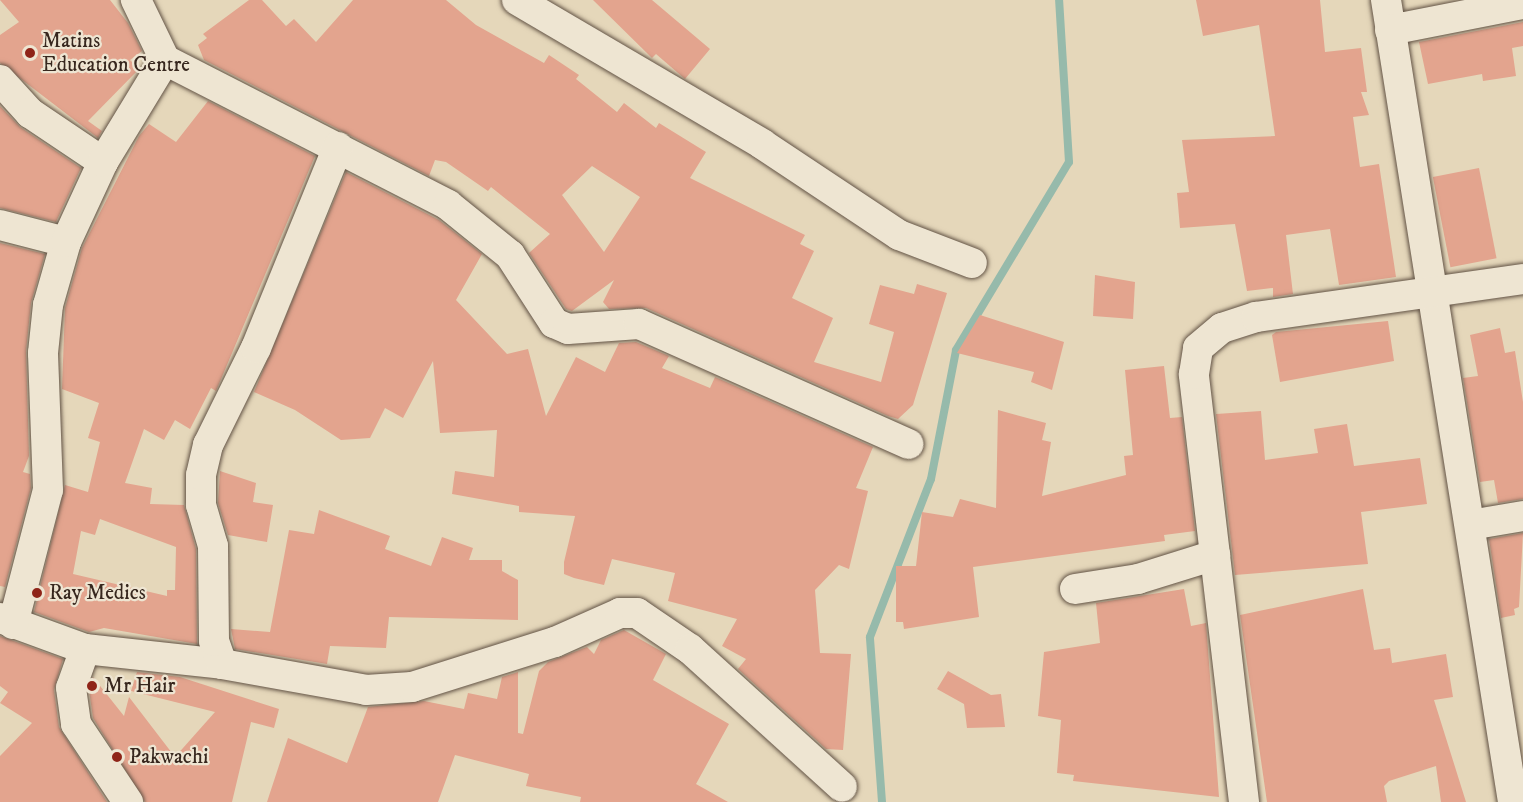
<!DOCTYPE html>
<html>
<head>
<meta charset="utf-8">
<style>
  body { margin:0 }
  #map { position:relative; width:1523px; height:802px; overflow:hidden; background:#e5d7ba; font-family:"IM FELL DW Pica",serif }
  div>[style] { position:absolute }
  .stream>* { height:8px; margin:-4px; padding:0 4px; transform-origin:4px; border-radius:4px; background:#96baab }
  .building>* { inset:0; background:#e3a48e; transform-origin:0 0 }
  .roads { filter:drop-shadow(0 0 2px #625345) drop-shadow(0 0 2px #625345) }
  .minor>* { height:30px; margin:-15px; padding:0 15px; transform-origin:15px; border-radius:15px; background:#eee5d2 }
  .dots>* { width:16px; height:16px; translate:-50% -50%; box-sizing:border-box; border:3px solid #eee5d2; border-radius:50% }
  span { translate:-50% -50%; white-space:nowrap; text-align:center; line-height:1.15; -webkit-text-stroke:4.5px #eee5d2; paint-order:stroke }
  .poi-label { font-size:21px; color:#37271e }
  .left { translate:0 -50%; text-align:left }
</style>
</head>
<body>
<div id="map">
  <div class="stream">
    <i style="left:882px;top:802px;width:165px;rotate:-94.2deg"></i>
    <i style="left:870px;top:637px;width:169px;rotate:-68.9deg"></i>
    <i style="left:931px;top:479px;width:131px;rotate:-79deg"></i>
    <i style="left:956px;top:350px;width:219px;rotate:-59deg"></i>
    <i style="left:1069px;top:162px;width:162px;rotate:-93.5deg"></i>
  </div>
  <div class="building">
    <i style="clip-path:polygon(0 0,110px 0,128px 23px,142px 51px,130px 60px,139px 69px,88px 121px,102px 131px,98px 138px,0 63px,0 35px,19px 22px)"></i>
    <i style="clip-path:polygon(evenodd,249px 0,262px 0,286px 26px,294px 19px,316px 42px,353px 0,446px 0,476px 25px,544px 63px,549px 55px,579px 75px,576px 79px,617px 112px,624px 103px,656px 128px,659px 123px,706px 152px,690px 178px,805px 235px,800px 244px,814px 251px,792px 298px,833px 318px,814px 362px,881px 382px,894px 332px,869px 324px,880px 285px,914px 294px,917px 284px,947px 293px,913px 405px,898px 419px,888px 416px,646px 308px,609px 309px,603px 302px,614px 280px,572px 311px,566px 309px,529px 253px,550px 234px,491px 187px,488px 191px,446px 162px,435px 160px,429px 176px,204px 60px,198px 45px,207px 38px,203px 34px,249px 0,592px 166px,640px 197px,604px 252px,562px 195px,592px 166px)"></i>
    <i style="clip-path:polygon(593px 0,652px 0,710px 49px,685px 79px,656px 54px,652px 58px)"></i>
    <i style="clip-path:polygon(1196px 0,1320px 0,1325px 52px,1361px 48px,1367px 92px,1361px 92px,1369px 115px,1353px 117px,1360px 167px,1379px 164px,1396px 277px,1339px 285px,1330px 229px,1286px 235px,1293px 294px,1273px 297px,1273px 288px,1247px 291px,1235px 224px,1180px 228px,1177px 193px,1189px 192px,1182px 140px,1275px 136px,1259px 25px,1203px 36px)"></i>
    <i style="clip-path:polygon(1523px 22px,1523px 46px,1512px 48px,1516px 76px,1483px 81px,1482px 74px,1428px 84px,1419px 42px)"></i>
    <i style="clip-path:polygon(evenodd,208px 101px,315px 156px,216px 391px,211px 388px,190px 429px,175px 420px,164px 440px,144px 429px,125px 483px,152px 488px,150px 504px,184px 505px,196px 549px,197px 644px,104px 628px,89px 632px,34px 612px,65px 485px,88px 492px,100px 442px,88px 438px,99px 403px,62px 389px,65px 308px,82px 248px,139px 136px,149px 124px,176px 142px,208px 101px,100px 519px,176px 547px,175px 590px,167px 590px,167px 596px,73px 574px,81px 531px,95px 535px,100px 519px)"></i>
    <i style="clip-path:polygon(0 106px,20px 127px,81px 168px,56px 222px,0 208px)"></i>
    <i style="left:1479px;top:168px;width:92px;height:47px;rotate:79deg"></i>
    <i style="clip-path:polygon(346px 172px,439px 220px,482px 254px,456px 300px,507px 354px,528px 349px,546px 416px,576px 357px,605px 372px,619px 343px,636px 342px,669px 356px,662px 368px,710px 388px,715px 377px,873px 447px,856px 488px,868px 491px,849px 569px,839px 565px,815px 590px,820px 653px,851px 654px,843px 750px,826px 749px,738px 669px,746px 659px,722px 646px,737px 619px,668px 601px,675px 573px,612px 559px,604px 585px,574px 578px,564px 574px,564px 562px,575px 516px,519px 512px,519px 506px,452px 494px,455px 471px,494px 477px,497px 430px,440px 433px,433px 361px,403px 418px,385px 408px,370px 438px,341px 440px,295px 410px,254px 392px)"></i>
    <i style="clip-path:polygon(0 243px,45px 254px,31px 303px,26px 351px,29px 456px,23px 472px,30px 474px,31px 488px,5px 587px,0 586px)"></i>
    <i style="clip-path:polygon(1095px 275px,1135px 282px,1133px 319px,1093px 316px)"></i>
    <i style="clip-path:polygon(980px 315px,1064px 342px,1052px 390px,1031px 382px,1034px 372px,957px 353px)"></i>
    <i style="clip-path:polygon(1388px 321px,1394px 361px,1280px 382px,1272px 335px,1276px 332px)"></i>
    <i style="clip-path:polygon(1500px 328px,1505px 353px,1515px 351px,1523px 402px,1523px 499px,1498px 503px,1494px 480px,1480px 482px,1463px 378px,1478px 376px,1470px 335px)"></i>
    <i style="clip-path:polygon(1164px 366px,1170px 418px,1182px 417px,1195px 531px,1164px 535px,1165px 541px,973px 567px,979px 617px,904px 629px,903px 622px,896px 622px,896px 566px,916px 566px,922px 512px,953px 517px,960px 499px,996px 508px,998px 410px,1046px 423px,1042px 440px,1051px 442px,1042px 496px,1126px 475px,1124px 456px,1133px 455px,1125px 370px)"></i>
    <i style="clip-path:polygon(1261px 411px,1265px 460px,1318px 453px,1314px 429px,1347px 424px,1354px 466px,1420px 458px,1427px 504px,1361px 512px,1368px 564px,1235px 575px,1216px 414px)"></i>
    <i style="clip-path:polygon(220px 471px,256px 483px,253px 502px,273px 505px,267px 542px,228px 535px,218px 503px)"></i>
    <i style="clip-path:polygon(319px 510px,390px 536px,385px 549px,431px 566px,442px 537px,473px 548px,469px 560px,502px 560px,502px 571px,518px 580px,518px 620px,389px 617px,386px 648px,330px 646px,327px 664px,235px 649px,231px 629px,270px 632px,289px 530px,314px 534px)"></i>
    <i style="clip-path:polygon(1523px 533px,1519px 607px,1514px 609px,1515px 615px,1501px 618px,1489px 539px)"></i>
    <i style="clip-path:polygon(1184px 589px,1191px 626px,1206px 623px,1219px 797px,1073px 781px,1074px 775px,1057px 773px,1061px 720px,1038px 716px,1044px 652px,1100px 643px,1096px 603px)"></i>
    <i style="clip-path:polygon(1363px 589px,1374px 650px,1390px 648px,1392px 663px,1446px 654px,1453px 697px,1434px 700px,1466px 802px,1441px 802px,1436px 766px,1389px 781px,1384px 786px,1387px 802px,1267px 802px,1240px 615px)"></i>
    <i style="clip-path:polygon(624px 630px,666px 654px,653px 680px,729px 724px,696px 784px,728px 802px,580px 802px,581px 797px,526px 786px,529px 774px,455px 755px,438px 802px,267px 802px,288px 738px,347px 763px,368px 707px,424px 701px,464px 709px,468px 693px,497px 699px,502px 677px,518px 672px,518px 733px,523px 734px,539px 671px,548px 662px,587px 647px,594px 654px,601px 640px)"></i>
    <i style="clip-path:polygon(0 636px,63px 659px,54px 690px,59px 727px,107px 802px,0 802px,0 756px,32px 723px,0 703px,8px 692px,0 686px)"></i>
    <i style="clip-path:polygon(948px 671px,991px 695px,1001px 694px,1005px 727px,967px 728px,964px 704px,937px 689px)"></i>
    <i style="clip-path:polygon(137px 672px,180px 677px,279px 709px,274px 728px,251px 722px,232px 802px,145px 802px,93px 718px,89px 690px,93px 677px,124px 716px,129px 697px,175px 757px,215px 712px,131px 691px)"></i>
  </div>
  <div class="roads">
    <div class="minor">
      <i style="left:517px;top:0;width:284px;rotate:30.4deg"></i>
      <i style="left:762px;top:144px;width:164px;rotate:33.6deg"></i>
      <i style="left:899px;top:235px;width:78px;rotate:21deg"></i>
      <i style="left:1386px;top:0;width:812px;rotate:81deg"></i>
      <i style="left:1390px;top:30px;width:136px;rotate:-11.1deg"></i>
      <i style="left:165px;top:60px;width:318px;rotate:27.1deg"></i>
      <i style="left:448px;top:205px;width:80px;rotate:38.9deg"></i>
      <i style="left:510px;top:255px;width:81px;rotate:57.1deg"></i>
      <i style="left:554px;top:323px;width:15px;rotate:23deg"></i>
      <i style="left:568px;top:329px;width:71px;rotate:-4deg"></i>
      <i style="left:639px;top:324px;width:295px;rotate:24deg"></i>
      <i style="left:0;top:80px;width:45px;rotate:47.7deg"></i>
      <i style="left:30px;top:113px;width:88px;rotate:33.9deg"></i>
      <i style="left:0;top:225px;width:68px;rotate:14.4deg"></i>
      <i style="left:1470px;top:525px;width:54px;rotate:-9.6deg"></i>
      <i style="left:1075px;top:589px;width:64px;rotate:-9deg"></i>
      <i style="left:1138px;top:579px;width:81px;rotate:-17.3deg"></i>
      <i style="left:0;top:618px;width:90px;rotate:20deg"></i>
      <i style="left:85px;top:649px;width:138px;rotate:6.2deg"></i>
      <i style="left:222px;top:664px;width:146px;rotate:10.2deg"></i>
      <i style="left:366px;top:690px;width:46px;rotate:-3.7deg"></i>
      <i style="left:412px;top:687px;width:150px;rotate:-17.5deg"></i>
      <i style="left:555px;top:642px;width:71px;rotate:-24deg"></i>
      <i style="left:620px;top:613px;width:17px"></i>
      <i style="left:637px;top:613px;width:64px;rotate:34.2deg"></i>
      <i style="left:690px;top:649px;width:205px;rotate:42.2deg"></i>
      <i style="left:13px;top:624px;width:138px;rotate:-75.4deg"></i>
      <i style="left:48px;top:490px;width:137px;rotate:-92.1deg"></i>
      <i style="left:43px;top:353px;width:48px;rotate:-84.1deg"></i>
      <i style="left:48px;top:305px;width:66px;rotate:-74.1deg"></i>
      <i style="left:66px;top:242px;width:88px;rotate:-65.2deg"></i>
      <i style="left:103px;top:162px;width:119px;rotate:-58.7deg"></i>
      <i style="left:165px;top:60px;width:67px;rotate:-115.8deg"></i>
      <i style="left:85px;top:649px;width:41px;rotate:109.7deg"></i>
      <i style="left:71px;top:688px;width:36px;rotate:82deg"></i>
      <i style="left:76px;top:724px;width:94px;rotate:56.3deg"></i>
      <i style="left:222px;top:664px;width:24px;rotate:-109deg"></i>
      <i style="left:214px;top:641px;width:95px;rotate:-90.6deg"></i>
      <i style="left:213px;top:546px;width:43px;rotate:-106.3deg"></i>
      <i style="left:201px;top:505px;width:30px;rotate:-90deg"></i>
      <i style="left:201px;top:475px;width:31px;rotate:-77deg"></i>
      <i style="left:208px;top:445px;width:108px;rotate:-63.7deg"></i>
      <i style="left:256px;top:348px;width:217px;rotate:-67.8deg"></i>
      <i style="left:1244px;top:802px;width:431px;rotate:-96.7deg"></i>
      <i style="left:1194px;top:374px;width:26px;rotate:-81deg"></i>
      <i style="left:1198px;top:348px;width:31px;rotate:-40deg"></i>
      <i style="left:1222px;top:328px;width:36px;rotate:-18deg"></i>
      <i style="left:1256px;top:317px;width:270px;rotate:-8.1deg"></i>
    </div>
  </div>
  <div class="dots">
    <i style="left:30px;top:53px;background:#8f2418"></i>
    <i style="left:37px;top:593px;background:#8f2418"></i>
    <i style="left:92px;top:686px;background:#8f2418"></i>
    <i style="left:117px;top:757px;background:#8f2418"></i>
  </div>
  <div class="poi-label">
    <span class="left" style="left:42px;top:53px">Matins<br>Education Centre</span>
    <span class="left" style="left:49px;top:593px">Ray Medics</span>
    <span class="left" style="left:104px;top:686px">Mr Hair</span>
    <span class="left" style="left:129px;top:757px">Pakwachi</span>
  </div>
</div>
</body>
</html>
